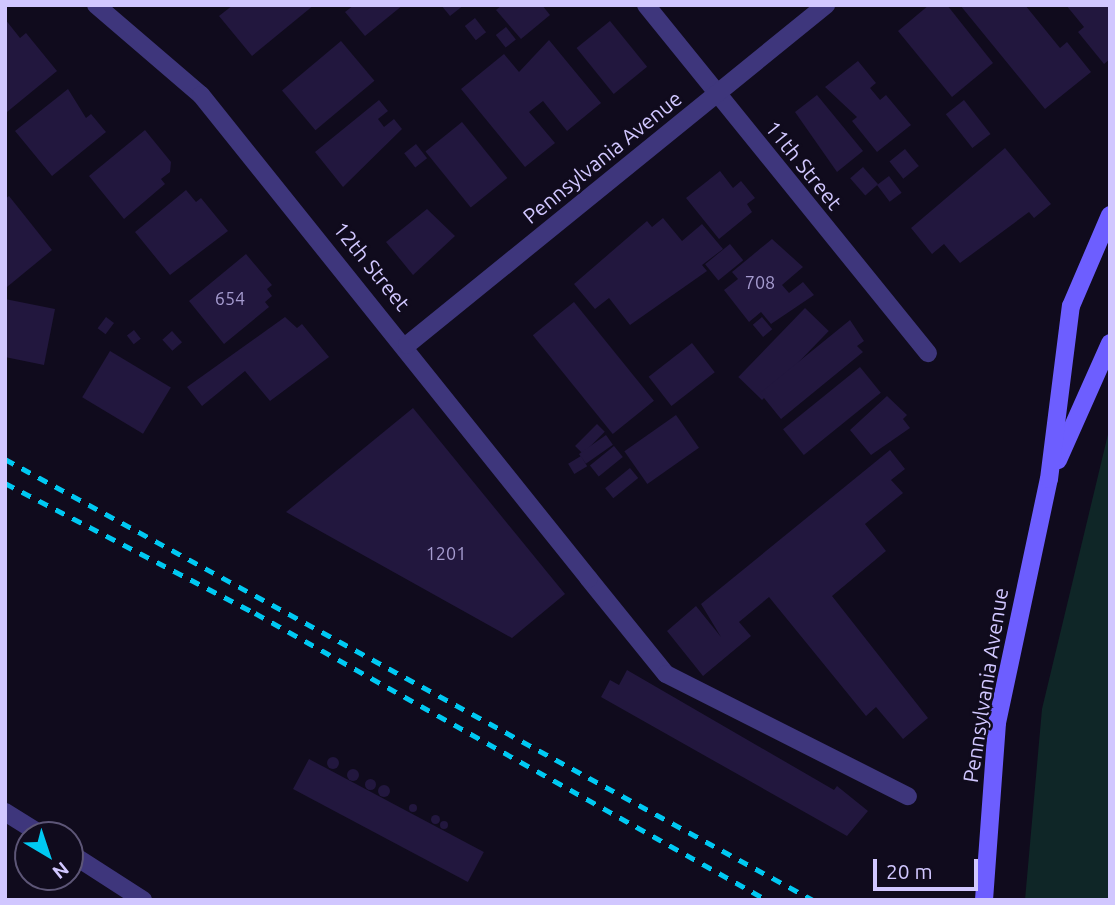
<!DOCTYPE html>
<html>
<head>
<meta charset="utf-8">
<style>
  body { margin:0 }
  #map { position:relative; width:1115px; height:905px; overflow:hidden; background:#100b1d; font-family:Ubuntu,sans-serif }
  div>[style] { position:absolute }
  .green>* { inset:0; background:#0f2627 }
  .building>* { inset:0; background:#22173e; transform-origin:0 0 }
  .round { border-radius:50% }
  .service>* { height:18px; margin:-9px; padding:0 9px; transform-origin:9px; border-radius:9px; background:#3e367c }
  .minor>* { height:18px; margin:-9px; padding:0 9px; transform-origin:9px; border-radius:9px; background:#3e367c }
  .secondary>* { height:18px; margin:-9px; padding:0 9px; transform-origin:9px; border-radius:9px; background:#6d5eff }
  .rail>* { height:5px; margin-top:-2.5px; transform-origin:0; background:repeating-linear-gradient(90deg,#00c9f2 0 10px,transparent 0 19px) }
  span { translate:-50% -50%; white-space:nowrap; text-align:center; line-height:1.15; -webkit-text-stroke:5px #100b1d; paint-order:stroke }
  .number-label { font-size:18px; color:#a59bcf }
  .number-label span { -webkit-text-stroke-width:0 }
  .street-label { font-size:21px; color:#d1c7ff }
  .frame { position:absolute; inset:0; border:7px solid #d1c7ff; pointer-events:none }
  .north { position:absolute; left:14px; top:821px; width:70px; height:70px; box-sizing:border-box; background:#100b1d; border:2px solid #5d5677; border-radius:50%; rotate:141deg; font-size:19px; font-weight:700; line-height:28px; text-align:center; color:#d1c7ff }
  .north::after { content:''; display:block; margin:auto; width:24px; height:32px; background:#00c9f2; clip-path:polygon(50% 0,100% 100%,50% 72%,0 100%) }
  .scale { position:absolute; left:873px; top:859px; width:105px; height:32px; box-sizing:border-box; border:4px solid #d1c7ff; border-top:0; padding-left:9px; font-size:21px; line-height:24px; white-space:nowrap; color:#d1c7ff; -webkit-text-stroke:5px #100b1d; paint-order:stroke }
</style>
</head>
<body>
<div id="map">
  <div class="green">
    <i style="clip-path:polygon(1110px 426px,1110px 900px,1025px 900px,1042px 709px)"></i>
  </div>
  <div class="building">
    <i style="clip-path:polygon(233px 5px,314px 5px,252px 56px,219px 16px)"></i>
    <i style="clip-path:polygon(354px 5px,403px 5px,365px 36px,345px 12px)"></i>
    <i style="clip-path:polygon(441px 5px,464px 5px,450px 16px)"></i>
    <i style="clip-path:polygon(502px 5px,542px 5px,550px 15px,521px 39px,496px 10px)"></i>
    <i style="clip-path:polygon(929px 5px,947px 5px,993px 63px,952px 97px,898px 31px)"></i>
    <i style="clip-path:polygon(960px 5px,1025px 5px,1060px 48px,1067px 42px,1091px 72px,1045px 109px)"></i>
    <i style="clip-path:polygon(1066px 5px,1110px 5px,1110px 59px,1104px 64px,1078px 32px,1084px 27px)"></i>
    <i style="left:475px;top:18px;width:18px;height:13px;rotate:52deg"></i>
    <i style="clip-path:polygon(5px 19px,20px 38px,26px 33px,57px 71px,7px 112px)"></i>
    <i style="left:610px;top:21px;width:59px;height:43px;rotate:51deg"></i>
    <i style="left:506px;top:27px;width:16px;height:13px;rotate:52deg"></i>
    <i style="clip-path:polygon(549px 40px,601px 103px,567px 131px,543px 101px,529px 112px,555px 143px,525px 167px,461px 89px,504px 54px,519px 72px)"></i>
    <i style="left:341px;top:41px;width:52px;height:77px;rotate:50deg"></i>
    <i style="clip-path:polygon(858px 61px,876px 83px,870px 88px,880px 100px,886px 95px,911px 125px,877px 152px,852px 121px,857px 117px,825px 87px)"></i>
    <i style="clip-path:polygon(68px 89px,86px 118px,91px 114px,106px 132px,52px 176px,15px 131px)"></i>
    <i style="clip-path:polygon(817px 95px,863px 151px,837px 172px,795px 112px)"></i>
    <i style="clip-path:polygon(379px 100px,388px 111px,378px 119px,384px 127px,394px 119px,402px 129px,343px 187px,315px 152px)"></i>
    <i style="left:964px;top:100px;width:43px;height:23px;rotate:52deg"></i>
    <i style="left:462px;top:122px;width:72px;height:47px;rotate:51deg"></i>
    <i style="clip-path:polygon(145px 130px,171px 162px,170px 172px,161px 179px,165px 184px,124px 219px,89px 176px)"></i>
    <i style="left:416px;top:144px;width:18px;height:15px;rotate:52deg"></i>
    <i style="clip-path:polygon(1005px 148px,1051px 204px,1034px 218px,1029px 212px,960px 263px,944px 244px,932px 254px,911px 228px)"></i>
    <i style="left:905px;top:149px;width:22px;height:20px;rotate:51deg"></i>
    <i style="left:863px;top:167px;width:23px;height:17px;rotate:49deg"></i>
    <i style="clip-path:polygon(720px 171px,733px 188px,741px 181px,755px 198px,747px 204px,752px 212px,719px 239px,686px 198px)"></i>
    <i style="left:889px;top:176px;width:21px;height:15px;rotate:53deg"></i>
    <i style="clip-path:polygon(186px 190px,196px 202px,201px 198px,228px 231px,170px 275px,135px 232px)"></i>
    <i style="clip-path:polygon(9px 196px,52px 250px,7px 287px,5px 199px)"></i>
    <i style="clip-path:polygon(427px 209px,455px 236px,413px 275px,386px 242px)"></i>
    <i style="clip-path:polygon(663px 218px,682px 241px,702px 224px,723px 249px,702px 265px,707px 271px,630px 325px,609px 298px,595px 309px,574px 284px,647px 221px,652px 227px)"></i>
    <i style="clip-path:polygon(772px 239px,803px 267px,782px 285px,789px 293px,803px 282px,814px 295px,771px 324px,761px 312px,749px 322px,724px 290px,738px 279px,732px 272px)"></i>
    <i style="left:730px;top:244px;width:21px;height:32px;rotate:51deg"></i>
    <i style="clip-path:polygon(246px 254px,272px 285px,267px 289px,272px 296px,265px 302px,269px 307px,224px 344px,189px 301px)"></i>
    <i style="clip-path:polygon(5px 299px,55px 309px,44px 365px,5px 357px)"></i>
    <i style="left:574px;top:302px;width:127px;height:53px;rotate:51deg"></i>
    <i style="left:805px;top:308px;width:33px;height:96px;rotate:44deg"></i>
    <i style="left:106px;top:317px;width:10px;height:14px;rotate:37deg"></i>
    <i style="clip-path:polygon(285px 317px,297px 328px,302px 324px,329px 357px,270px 401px,245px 371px,202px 406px,187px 387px)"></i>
    <i style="left:762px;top:317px;width:16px;height:12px;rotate:50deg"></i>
    <i style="clip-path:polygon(850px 320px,864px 341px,857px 346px,863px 352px,781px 419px,760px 393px)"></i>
    <i style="left:134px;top:330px;width:11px;height:9px;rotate:52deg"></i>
    <i style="left:172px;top:331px;width:15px;height:13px;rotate:48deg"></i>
    <i style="left:692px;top:343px;width:37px;height:55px;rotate:52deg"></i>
    <i style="left:110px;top:351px;width:71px;height:54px;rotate:31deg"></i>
    <i style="left:860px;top:367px;width:33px;height:99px;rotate:51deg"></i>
    <i style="clip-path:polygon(887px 396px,907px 415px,903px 419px,910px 428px,871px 455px,850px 430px)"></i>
    <i style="clip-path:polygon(413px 408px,565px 594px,512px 638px,286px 512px)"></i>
    <i style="left:676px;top:415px;width:40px;height:63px;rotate:55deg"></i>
    <i style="left:597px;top:424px;width:11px;height:31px;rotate:45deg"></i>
    <i style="left:606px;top:435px;width:12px;height:33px;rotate:55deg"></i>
    <i style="left:614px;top:446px;width:14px;height:31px;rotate:51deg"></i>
    <i style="clip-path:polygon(890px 450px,905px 469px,891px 480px,903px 493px,865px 524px,886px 551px,832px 596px,928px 718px,903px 739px,876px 707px,866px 716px,769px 597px,739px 622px,751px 636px,703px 676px,667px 631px,696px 606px,721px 637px,701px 604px)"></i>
    <i style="left:581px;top:456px;width:12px;height:15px;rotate:59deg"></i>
    <i style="left:630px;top:468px;width:13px;height:32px;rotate:51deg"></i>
    <i style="clip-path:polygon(627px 670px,834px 790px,837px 786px,868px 811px,847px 836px,601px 697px,610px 680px,619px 685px)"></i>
    <i class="round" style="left:327px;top:757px;width:12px;height:12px"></i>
    <i style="left:309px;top:759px;width:198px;height:34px;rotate:28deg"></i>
    <i class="round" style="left:347px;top:769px;width:12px;height:12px"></i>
    <i class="round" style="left:364.5px;top:778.5px;width:11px;height:11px"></i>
    <i class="round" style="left:378px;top:785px;width:12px;height:12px"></i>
    <i class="round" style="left:409px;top:804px;width:8px;height:8px"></i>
    <i class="round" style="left:430.5px;top:814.5px;width:9px;height:9px"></i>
    <i class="round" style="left:440px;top:821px;width:8px;height:8px"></i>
  </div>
  <div class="service">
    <i style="left:589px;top:579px;width:122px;rotate:51deg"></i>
    <i style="left:666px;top:674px;width:271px;rotate:26.8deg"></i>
  </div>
  <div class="minor">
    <i style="left:96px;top:5px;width:138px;rotate:40.6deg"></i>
    <i style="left:201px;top:95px;width:620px;rotate:51.28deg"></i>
    <i style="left:646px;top:5px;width:448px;rotate:51deg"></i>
    <i style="left:407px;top:345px;width:540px;rotate:-39.06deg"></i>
    <i style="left:5px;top:812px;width:44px;rotate:31.9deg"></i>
    <i style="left:70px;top:853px;width:87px;rotate:32.8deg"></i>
  </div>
  <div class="secondary">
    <i style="left:1058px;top:460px;width:128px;rotate:-66deg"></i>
    <i style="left:984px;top:900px;width:177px;rotate:-85.8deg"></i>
    <i style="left:997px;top:723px;width:249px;rotate:-78deg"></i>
    <i style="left:1049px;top:479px;width:174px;rotate:-82.8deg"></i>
    <i style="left:1071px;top:306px;width:99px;rotate:-66.8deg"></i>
  </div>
  <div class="rail">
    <i style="left:5px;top:459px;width:921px;rotate:28.63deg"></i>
    <i style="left:5px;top:483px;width:282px;rotate:27.5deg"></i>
    <i style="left:255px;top:613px;width:587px;rotate:29.27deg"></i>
  </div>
  <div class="number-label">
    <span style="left:760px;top:282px">708</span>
    <span style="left:230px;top:298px">654</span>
    <span style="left:446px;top:553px">1201</span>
  </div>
  <div class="street-label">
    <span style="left:602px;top:157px;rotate:-39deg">Pennsylvania Avenue</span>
    <span style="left:804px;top:165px;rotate:51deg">11th Street</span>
    <span style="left:372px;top:266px;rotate:51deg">12th Street</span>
    <span style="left:985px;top:685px;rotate:-81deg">Pennsylvania Avenue</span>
  </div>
  <div class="frame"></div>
  <div class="north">N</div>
  <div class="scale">20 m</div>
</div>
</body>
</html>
